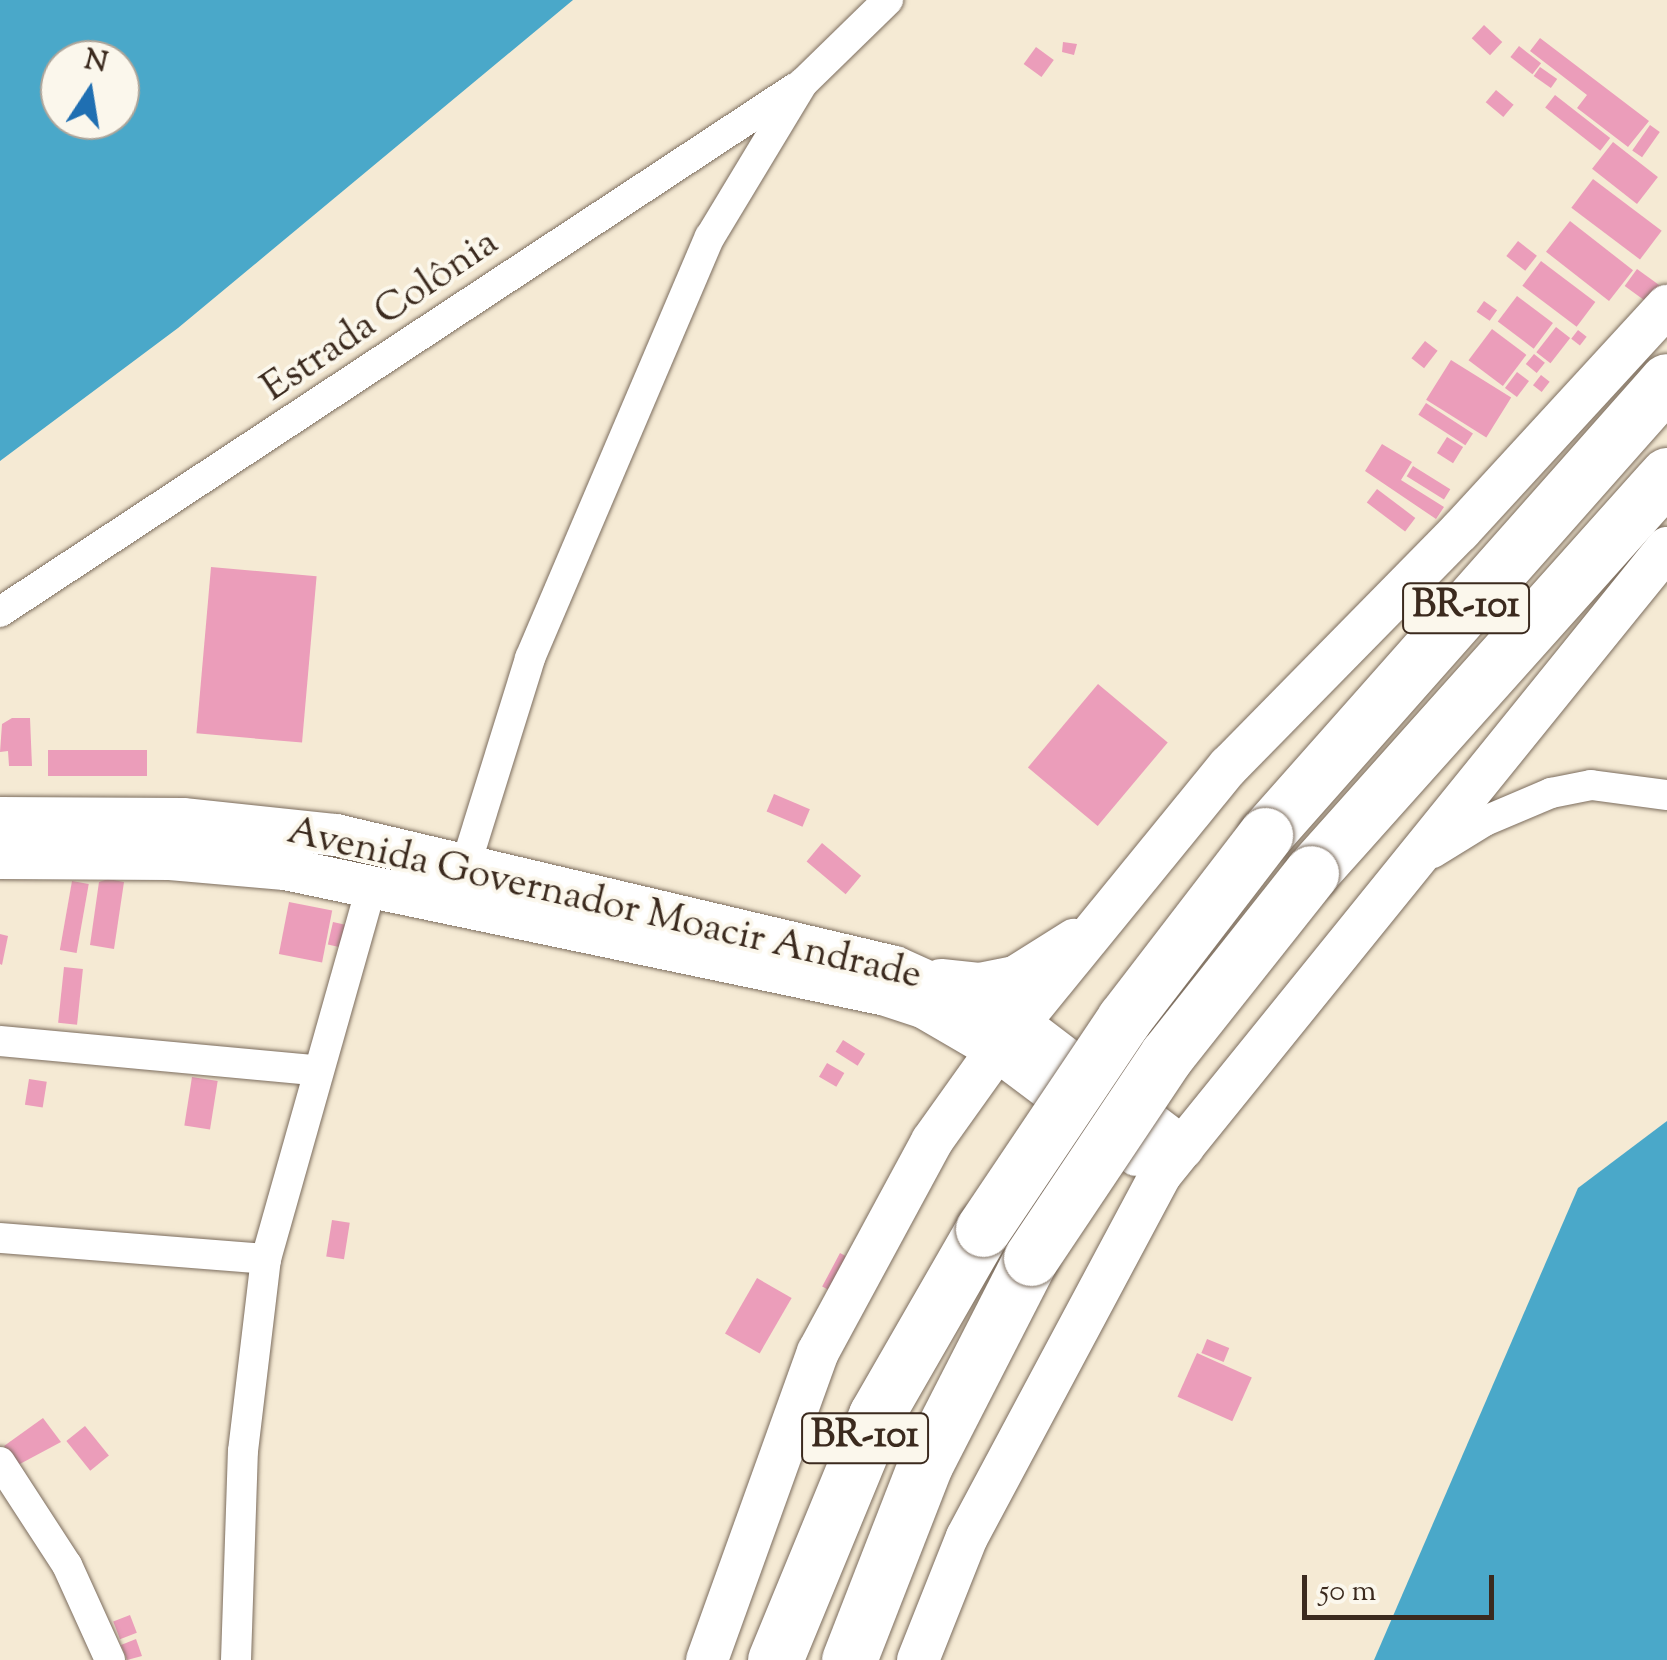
<!DOCTYPE html>
<html>
<head>
<meta charset="utf-8">
<style>
  body { margin:0 }
  #map { position:relative; width:1667px; height:1660px; overflow:hidden; background:#f5ead4; font-family:"Sorts Mill Goudy",serif }
  div>[style] { position:absolute }
  .water>* { inset:0; background:#4aa8c9 }
  .building>* { inset:0; background:#eb9dba; transform-origin:0 0 }
  .roads { filter:drop-shadow(0 0 2px #7c6d5e) drop-shadow(0 0 2px #7c6d5e) }
  .street>* { height:30px; margin:-15px; padding:0 15px; transform-origin:15px; border-radius:15px; background:#fff }
  .secondary>* { height:42px; margin:-21px; padding:0 21px; transform-origin:21px; border-radius:21px; background:#fff }
  .highway>* { height:55px; margin:-27.5px; padding:0 27.5px; transform-origin:27.5px; border-radius:27.5px; background:#fff }
  .bridges { filter:drop-shadow(0 0 2px #7c6d5e) drop-shadow(0 0 2px #7c6d5e) }
  .highway-bridge>* { height:55px; margin:-27.5px; padding:0 27.5px; transform-origin:27.5px; border-radius:27.5px; background:#fff }
  span { translate:-50% -50%; white-space:nowrap; text-align:center; line-height:1.15; -webkit-text-stroke:8px #fbf7ec; paint-order:stroke }
  .shield-label span { padding:2px 8px; background:#fbf7ec; border:2px solid; border-radius:8px; -webkit-text-stroke-width:0 }
  .shield-label { font-size:38px; color:#3b2a1e; font-weight:700 }
  .street-label { font-size:40px; color:#3b2a1e }
  .north { position:absolute; left:40px; top:40px; width:100px; height:100px; box-sizing:border-box; background:#fbf7ec; border:2px solid #aea59a; border-radius:50%; rotate:12deg; font-size:28px; font-weight:700; line-height:40px; text-align:center; color:#3b2a1e }
  .north::after { content:''; display:block; margin:auto; width:35px; height:45px; background:#1f6fb2; clip-path:polygon(50% 0,100% 100%,50% 72%,0 100%) }
  .scale { position:absolute; left:1302px; top:1575px; width:192px; height:45px; box-sizing:border-box; border:5px solid #3b2a1e; border-top:0; padding-left:12px; font-size:30px; line-height:35px; white-space:nowrap; color:#3b2a1e; -webkit-text-stroke:8px #fbf7ec; paint-order:stroke }
</style>
</head>
<body>
<div id="map">
  <div class="water">
    <i style="clip-path:polygon(evenodd,0 0,573px 0,178px 328px,0 461px,0 0,120px 60px,120px 120px,60px 120px,60px 60px,120px 60px)"></i>
    <i style="clip-path:polygon(1667px 1121px,1667px 1660px,1374px 1660px,1578px 1188px)"></i>
  </div>
  <div class="building">
    <i style="left:1484px;top:25px;width:25px;height:18px;rotate:43deg"></i>
    <i style="clip-path:polygon(1540px 38px,1649px 121px,1628px 147px,1577px 108px,1587px 95px,1530px 51px)"></i>
    <i style="clip-path:polygon(1063px 42px,1077px 44px,1074px 55px,1062px 52px)"></i>
    <i style="left:1519px;top:46px;width:28px;height:14px;rotate:38deg"></i>
    <i style="left:1036px;top:47px;width:22px;height:21px;rotate:36deg"></i>
    <i style="left:1540px;top:67px;width:21px;height:11px;rotate:35deg"></i>
    <i style="left:1496px;top:90px;width:23px;height:16px;rotate:40deg"></i>
    <i style="left:1555px;top:95px;width:70px;height:16px;rotate:38deg"></i>
    <i style="left:1650px;top:125px;width:12px;height:31px;rotate:35deg"></i>
    <i style="left:1613px;top:142px;width:57px;height:34px;rotate:38deg"></i>
    <i style="left:1593px;top:179px;width:86px;height:36px;rotate:37deg"></i>
    <i style="left:1570px;top:221px;width:80px;height:39px;rotate:38deg"></i>
    <i style="left:1518px;top:241px;width:24px;height:19px;rotate:38deg"></i>
    <i style="left:1541px;top:261px;width:68px;height:31px;rotate:37deg"></i>
    <i style="left:1637px;top:269px;width:29px;height:21px;rotate:36deg"></i>
    <i style="left:1517px;top:296px;width:45px;height:32px;rotate:37deg"></i>
    <i style="left:1484px;top:301px;width:16px;height:13px;rotate:35deg"></i>
    <i style="left:1556px;top:327px;width:18px;height:32px;rotate:38deg"></i>
    <i style="left:1492px;top:329px;width:43px;height:39px;rotate:37deg"></i>
    <i style="left:1578px;top:330px;width:11px;height:11px;rotate:38deg"></i>
    <i style="left:1425px;top:341px;width:16px;height:22px;rotate:38deg"></i>
    <i style="left:1534px;top:354px;width:14px;height:13px;rotate:39deg"></i>
    <i style="left:1451px;top:360px;width:71px;height:47px;rotate:32deg"></i>
    <i style="left:1517px;top:372px;width:15px;height:20px;rotate:37deg"></i>
    <i style="left:1541px;top:375px;width:11px;height:13px;rotate:38deg"></i>
    <i style="left:1426px;top:403px;width:56px;height:14px;rotate:33deg"></i>
    <i style="left:1447px;top:437px;width:19px;height:19px;rotate:32deg"></i>
    <i style="clip-path:polygon(1382px 444px,1412px 462px,1401px 480px,1444px 507px,1436px 519px,1365px 471px)"></i>
    <i style="left:1413px;top:466px;width:44px;height:12px;rotate:32deg"></i>
    <i style="left:1377px;top:489px;width:48px;height:17px;rotate:37deg"></i>
    <i style="left:211px;top:567px;width:106px;height:167px;rotate:5deg"></i>
    <i style="left:1098px;top:684px;width:91px;height:109px;rotate:40deg"></i>
    <i style="clip-path:polygon(12px 718px,30px 718px,32px 766px,9px 766px,8px 751px,0 752px,2px 724px)"></i>
    <i style="left:48px;top:750px;width:99px;height:26px"></i>
    <i style="left:774px;top:794px;width:39px;height:19px;rotate:23deg"></i>
    <i style="left:822px;top:843px;width:51px;height:24px;rotate:40deg"></i>
    <i style="clip-path:polygon(108px 879px,124px 882px,114px 949px,90px 945px,99px 882px)"></i>
    <i style="left:72px;top:881px;width:17px;height:70px;rotate:10deg"></i>
    <i style="left:289px;top:902px;width:44px;height:53px;rotate:11deg"></i>
    <i style="left:333px;top:922px;width:17px;height:23px;rotate:13deg"></i>
    <i style="clip-path:polygon(0 934px,8px 936px,2px 965px,0 964px)"></i>
    <i style="left:64px;top:967px;width:19px;height:56px;rotate:6deg"></i>
    <i style="left:843px;top:1040px;width:26px;height:14px;rotate:32deg"></i>
    <i style="left:827px;top:1063px;width:20px;height:16px;rotate:30deg"></i>
    <i style="left:192px;top:1077px;width:26px;height:49px;rotate:9deg"></i>
    <i style="left:29px;top:1079px;width:18px;height:26px;rotate:9deg"></i>
    <i style="left:332px;top:1220px;width:18px;height:37px;rotate:9deg"></i>
    <i style="left:840px;top:1253px;width:24px;height:38px;rotate:28deg"></i>
    <i style="left:757px;top:1278px;width:40px;height:64px;rotate:30deg"></i>
    <i style="left:1207px;top:1339px;width:24px;height:15px;rotate:22deg"></i>
    <i style="left:1197px;top:1353px;width:60px;height:48px;rotate:24deg"></i>
    <i style="clip-path:polygon(43px 1418px,61px 1442px,18px 1465px,4px 1446px)"></i>
    <i style="left:85px;top:1426px;width:38px;height:24px;rotate:51deg"></i>
    <i style="left:130px;top:1615px;width:19px;height:18px;rotate:69deg"></i>
    <i style="clip-path:polygon(136px 1639px,142px 1656px,127px 1660px,121px 1645px)"></i>
  </div>
  <div class="roads">
    <div class="street">
      <i style="left:0;top:612px;width:952px;rotate:-33.39deg"></i>
      <i style="left:1433px;top:853px;width:61px;rotate:-31.6deg"></i>
      <i style="left:1485px;top:821px;width:72px;rotate:-23deg"></i>
      <i style="left:1551px;top:793px;width:41px;rotate:-11.3deg"></i>
      <i style="left:1591px;top:785px;width:77px;rotate:7.5deg"></i>
      <i style="left:466px;top:864px;width:216px;rotate:-72.7deg"></i>
      <i style="left:530px;top:658px;width:458px;rotate:-66.9deg"></i>
      <i style="left:710px;top:237px;width:180px;rotate:-58.9deg"></i>
      <i style="left:803px;top:83px;width:119px;rotate:-44.3deg"></i>
      <i style="left:0;top:1041px;width:315px;rotate:5.3deg"></i>
      <i style="left:0;top:1238px;width:267px;rotate:4.5deg"></i>
      <i style="left:0;top:1462px;width:123px;rotate:57deg"></i>
      <i style="left:67px;top:1565px;width:104px;rotate:65.6deg"></i>
      <i style="left:236px;top:1660px;width:209px;rotate:-88.1deg"></i>
      <i style="left:243px;top:1451px;width:193px;rotate:-83.2deg"></i>
      <i style="left:266px;top:1259px;width:389px;rotate:-74.2deg"></i>
    </div>
    <div class="secondary">
      <i style="left:0;top:818px;width:183px;rotate:0.3deg"></i>
      <i style="left:183px;top:819px;width:154px;rotate:6deg"></i>
      <i style="left:336px;top:835px;width:574px;rotate:13.29deg"></i>
      <i style="left:895px;top:967px;width:136px;rotate:24.3deg"></i>
      <i style="left:1019px;top:1023px;width:206px;rotate:37.3deg"></i>
      <i style="left:0;top:858px;width:170px;rotate:0.3deg"></i>
      <i style="left:170px;top:859px;width:115px;rotate:5deg"></i>
      <i style="left:285px;top:869px;width:614px;rotate:11.84deg"></i>
      <i style="left:886px;top:995px;width:41px;rotate:18.4deg"></i>
      <i style="left:925px;top:1008px;width:83px;rotate:30.3deg"></i>
      <i style="left:997px;top:1050px;width:175px;rotate:36.9deg"></i>
      <i style="left:941px;top:980px;width:38px;rotate:6deg"></i>
      <i style="left:979px;top:984px;width:37px;rotate:-11deg"></i>
      <i style="left:1015px;top:977px;width:70px;rotate:-32.1deg"></i>
      <i style="left:707px;top:1660px;width:327px;rotate:-70.2deg"></i>
      <i style="left:818px;top:1352px;width:240px;rotate:-61.6deg"></i>
      <i style="left:932px;top:1141px;width:112px;rotate:-54.5deg"></i>
      <i style="left:997px;top:1050px;width:367px;rotate:-50.8deg"></i>
      <i style="left:1229px;top:766px;width:330px;rotate:-45.5deg"></i>
      <i style="left:1460px;top:531px;width:306px;rotate:-47.4deg"></i>
      <i style="left:918px;top:1660px;width:132px;rotate:-68.3deg"></i>
      <i style="left:967px;top:1537px;width:412px;rotate:-61.9deg"></i>
      <i style="left:1161px;top:1174px;width:805px;rotate:-51.05deg"></i>
    </div>
    <div class="highway">
      <i style="left:1265px;top:835px;width:606px;rotate:-48.48deg"></i>
      <i style="left:1311px;top:873px;width:534px;rotate:-48.19deg"></i>
      <i style="left:775px;top:1660px;width:265px;rotate:-67.6deg"></i>
      <i style="left:876px;top:1415px;width:215px;rotate:-60.1deg"></i>
      <i style="left:849px;top:1660px;width:212px;rotate:-68.7deg"></i>
      <i style="left:926px;top:1463px;width:230px;rotate:-62.9deg"></i>
    </div>
  </div>
  <div class="bridges">
    <div class="highway-bridge">
      <i style="left:983px;top:1229px;width:253px;rotate:-56.1deg"></i>
      <i style="left:1124px;top:1019px;width:232px;rotate:-52.5deg"></i>
      <i style="left:1031px;top:1258px;width:244px;rotate:-56.2deg"></i>
      <i style="left:1167px;top:1055px;width:232px;rotate:-51.6deg"></i>
    </div>
  </div>
  <div class="shield-label">
    <span style="left:1466px;top:608px">BR-101</span>
    <span style="left:865px;top:1438px">BR-101</span>
  </div>
  <div class="street-label">
    <span style="left:381px;top:317px;rotate:-34deg">Estrada Colônia</span>
    <span style="left:604px;top:905px;rotate:13deg">Avenida Governador Moacir Andrade</span>
  </div>
  <div class="north">N</div>
  <div class="scale">50 m</div>
</div>
</body>
</html>
